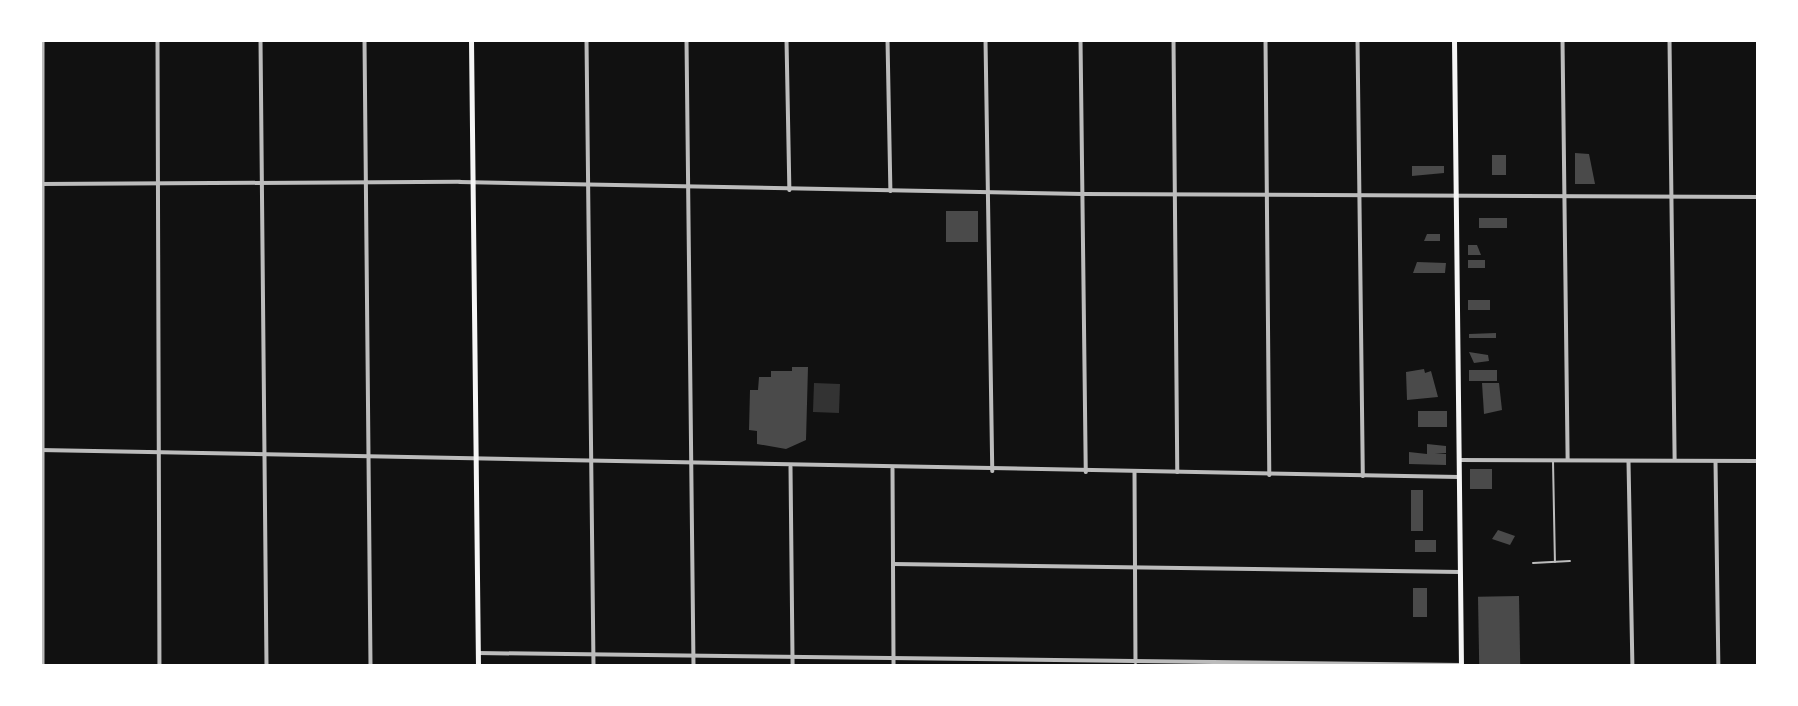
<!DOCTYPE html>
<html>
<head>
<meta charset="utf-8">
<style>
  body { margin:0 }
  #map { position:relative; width:1798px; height:706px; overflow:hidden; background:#111; font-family:Jost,sans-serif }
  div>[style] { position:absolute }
  .water>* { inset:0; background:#333; transform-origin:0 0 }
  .building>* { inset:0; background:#4a4a4a; transform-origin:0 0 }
  .service>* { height:2px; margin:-1px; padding:0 1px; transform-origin:1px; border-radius:1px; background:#bcbcbc }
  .minor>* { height:3.5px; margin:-1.75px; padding:0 1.75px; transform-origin:1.75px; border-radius:1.75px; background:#bcbcbc }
  .secondary>* { height:5px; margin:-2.5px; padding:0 2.5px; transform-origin:2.5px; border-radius:2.5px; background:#f5f5f5 }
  span { translate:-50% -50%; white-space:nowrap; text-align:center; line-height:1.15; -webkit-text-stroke:6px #fff; paint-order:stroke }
  .frame { position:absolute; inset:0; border:42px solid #fff; pointer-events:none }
</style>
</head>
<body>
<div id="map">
  <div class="water">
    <i style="left:814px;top:383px;width:26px;height:29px;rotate:2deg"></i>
  </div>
  <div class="building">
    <i style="clip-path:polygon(1575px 153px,1589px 154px,1595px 184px,1575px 184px)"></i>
    <i style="left:1492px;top:155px;width:14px;height:20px"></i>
    <i style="clip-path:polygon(1412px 166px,1444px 166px,1444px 173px,1412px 176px)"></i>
    <i style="left:946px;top:211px;width:32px;height:31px"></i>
    <i style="left:1479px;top:218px;width:28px;height:10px"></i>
    <i style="clip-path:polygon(1427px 234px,1440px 234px,1440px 241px,1424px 241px)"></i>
    <i style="clip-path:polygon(1468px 245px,1477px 245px,1481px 255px,1468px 255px)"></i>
    <i style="left:1468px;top:260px;width:17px;height:8px"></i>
    <i style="clip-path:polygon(1417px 262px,1446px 263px,1445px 273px,1413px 273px)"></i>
    <i style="left:1468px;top:300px;width:22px;height:10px"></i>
    <i style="clip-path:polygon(1496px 333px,1496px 338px,1469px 338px,1469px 334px)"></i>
    <i style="clip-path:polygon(1469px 352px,1488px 355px,1489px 361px,1474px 363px)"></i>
    <i style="clip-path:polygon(792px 367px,808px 367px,806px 440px,786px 449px,757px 444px,757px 431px,749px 430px,750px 390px,758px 390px,759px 377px,771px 377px,771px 371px,792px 371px)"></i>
    <i style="clip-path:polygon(1424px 369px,1425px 373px,1431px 371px,1438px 397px,1407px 400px,1406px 372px)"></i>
    <i style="left:1469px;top:370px;width:28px;height:11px"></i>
    <i style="clip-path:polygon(1482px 383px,1499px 383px,1502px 410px,1484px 414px)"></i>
    <i style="left:1418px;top:411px;width:29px;height:16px"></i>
    <i style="clip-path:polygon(1427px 444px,1446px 446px,1446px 453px,1435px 454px,1446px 454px,1446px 465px,1409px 464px,1409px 452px,1427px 454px)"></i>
    <i style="left:1470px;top:469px;width:22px;height:20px"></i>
    <i style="left:1411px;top:490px;width:12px;height:41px"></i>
    <i style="clip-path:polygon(1498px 530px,1515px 536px,1510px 545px,1492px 539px)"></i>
    <i style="left:1415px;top:540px;width:21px;height:12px"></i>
    <i style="left:1413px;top:588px;width:14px;height:29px"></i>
    <i style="left:1519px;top:596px;width:70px;height:41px;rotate:89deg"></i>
  </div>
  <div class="service">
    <i style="left:1553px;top:461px;width:101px;rotate:88.9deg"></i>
    <i style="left:1533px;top:563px;width:37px;rotate:-3deg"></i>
  </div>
  <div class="minor">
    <i style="left:43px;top:40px;width:626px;rotate:90deg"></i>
    <i style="left:158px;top:40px;width:626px;rotate:89.82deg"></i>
    <i style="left:261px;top:40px;width:626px;rotate:89.45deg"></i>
    <i style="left:365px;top:40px;width:626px;rotate:89.45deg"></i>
    <i style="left:587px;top:40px;width:626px;rotate:89.36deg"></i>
    <i style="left:687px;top:40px;width:626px;rotate:89.36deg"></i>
    <i style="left:787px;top:40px;width:150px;rotate:88.9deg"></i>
    <i style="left:888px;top:40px;width:151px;rotate:88.9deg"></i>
    <i style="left:986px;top:40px;width:431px;rotate:89.1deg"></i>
    <i style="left:1081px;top:40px;width:432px;rotate:89.3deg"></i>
    <i style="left:1174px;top:40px;width:432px;rotate:89.5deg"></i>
    <i style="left:1266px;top:40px;width:435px;rotate:89.5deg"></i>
    <i style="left:1358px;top:40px;width:436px;rotate:89.3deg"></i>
    <i style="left:1563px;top:40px;width:420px;rotate:89.3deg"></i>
    <i style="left:1670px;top:40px;width:420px;rotate:89.3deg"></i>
    <i style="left:40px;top:184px;width:420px;rotate:-0.3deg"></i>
    <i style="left:460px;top:182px;width:623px;rotate:1.1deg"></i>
    <i style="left:1083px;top:194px;width:675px;rotate:0.25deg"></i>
    <i style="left:40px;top:450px;width:1419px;rotate:1.09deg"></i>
    <i style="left:1459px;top:460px;width:299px;rotate:0.2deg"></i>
    <i style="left:1716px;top:461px;width:205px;rotate:89.2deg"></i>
    <i style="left:1629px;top:462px;width:204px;rotate:88.9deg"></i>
    <i style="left:791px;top:467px;width:199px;rotate:89.4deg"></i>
    <i style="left:893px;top:469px;width:197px;rotate:89.7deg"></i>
    <i style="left:1135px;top:472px;width:190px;rotate:89.7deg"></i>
    <i style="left:893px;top:564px;width:567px;rotate:0.81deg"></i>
    <i style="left:478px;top:653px;width:983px;rotate:0.7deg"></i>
  </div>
  <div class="secondary">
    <i style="left:471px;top:40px;width:626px;rotate:89.36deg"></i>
    <i style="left:1454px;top:40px;width:626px;rotate:89.36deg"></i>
  </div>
  <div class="frame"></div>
</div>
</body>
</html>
